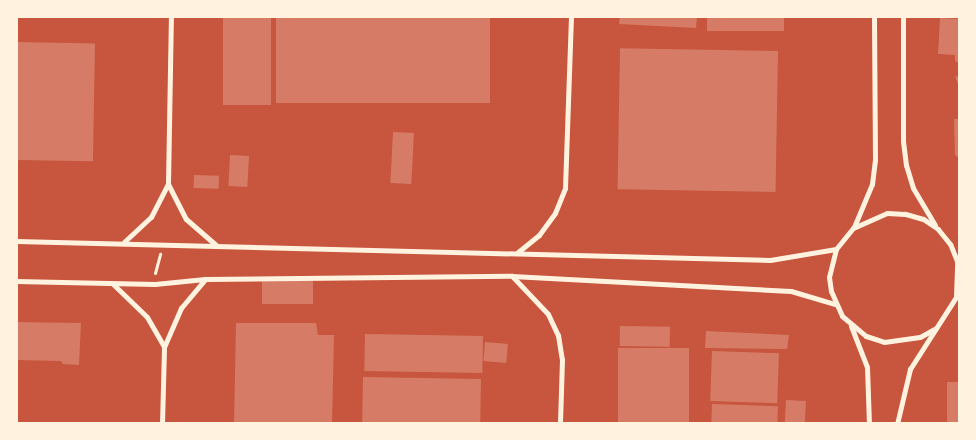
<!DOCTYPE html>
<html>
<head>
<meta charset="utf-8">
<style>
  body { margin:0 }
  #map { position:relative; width:976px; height:440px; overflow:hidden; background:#c8553d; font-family:"Titillium Web",sans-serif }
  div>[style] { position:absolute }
  .building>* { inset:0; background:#d67c66; transform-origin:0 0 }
  .path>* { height:3px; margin:-1.5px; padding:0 1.5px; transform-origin:1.5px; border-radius:1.5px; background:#fff3e0 }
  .minor>* { height:5px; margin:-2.5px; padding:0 2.5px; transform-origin:2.5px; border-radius:2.5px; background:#fff3e0 }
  span { translate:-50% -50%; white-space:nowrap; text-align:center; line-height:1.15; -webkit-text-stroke:4.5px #fff3e0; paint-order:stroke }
  .frame { position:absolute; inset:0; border:18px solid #fff3e0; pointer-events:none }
</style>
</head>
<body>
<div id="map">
  <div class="building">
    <i style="left:223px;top:16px;width:48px;height:89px"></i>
    <i style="left:276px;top:16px;width:214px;height:87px"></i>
    <i style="clip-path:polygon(620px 16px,697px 16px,696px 28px,619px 24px)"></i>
    <i style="left:707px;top:16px;width:77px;height:15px"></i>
    <i style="clip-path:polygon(940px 18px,960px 19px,960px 64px,955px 61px,955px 55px,938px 54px)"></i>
    <i style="left:16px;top:42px;width:79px;height:118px;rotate:1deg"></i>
    <i style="left:778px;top:51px;width:141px;height:158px;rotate:91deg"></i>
    <i style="clip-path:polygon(955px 76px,960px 77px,960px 114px,958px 84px)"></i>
    <i style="clip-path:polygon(954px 119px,960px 119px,960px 159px,955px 155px)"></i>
    <i style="left:393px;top:132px;width:21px;height:51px;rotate:3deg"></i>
    <i style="left:230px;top:155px;width:19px;height:31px;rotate:3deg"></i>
    <i style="left:194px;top:175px;width:25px;height:13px;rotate:2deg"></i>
    <i style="left:313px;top:281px;width:23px;height:51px;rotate:90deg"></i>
    <i style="clip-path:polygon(16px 322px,81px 323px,79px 365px,63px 364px,61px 361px,16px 360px)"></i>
    <i style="clip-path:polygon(236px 323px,316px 323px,318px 335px,334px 335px,332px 424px,234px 424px)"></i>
    <i style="left:620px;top:326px;width:50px;height:20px;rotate:1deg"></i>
    <i style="clip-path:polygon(706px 331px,789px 335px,787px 349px,705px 348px)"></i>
    <i style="left:365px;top:334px;width:118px;height:37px;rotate:1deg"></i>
    <i style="left:485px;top:342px;width:23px;height:19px;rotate:5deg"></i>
    <i style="left:618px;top:348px;width:71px;height:76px"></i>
    <i style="left:712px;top:351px;width:67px;height:50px;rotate:2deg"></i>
    <i style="left:363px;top:377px;width:118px;height:47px;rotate:1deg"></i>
    <i style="left:947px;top:382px;width:13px;height:42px"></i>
    <i style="left:786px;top:400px;width:20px;height:24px;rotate:3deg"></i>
    <i style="left:712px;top:404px;width:66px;height:20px;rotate:2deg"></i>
  </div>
  <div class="path">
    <i style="left:155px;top:273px;width:20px;rotate:-75deg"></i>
  </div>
  <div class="minor">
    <i style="left:903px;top:16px;width:125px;rotate:90deg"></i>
    <i style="left:903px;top:141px;width:24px;rotate:83deg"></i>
    <i style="left:906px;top:165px;width:24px;rotate:73deg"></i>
    <i style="left:913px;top:188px;width:43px;rotate:59.3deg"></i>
    <i style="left:168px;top:184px;width:39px;rotate:63deg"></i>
    <i style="left:186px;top:219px;width:40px;rotate:41deg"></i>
    <i style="left:854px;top:227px;width:47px;rotate:-67.3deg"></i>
    <i style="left:872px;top:184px;width:24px;rotate:-83deg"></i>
    <i style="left:875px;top:160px;width:144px;rotate:-90.4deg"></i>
    <i style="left:16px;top:241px;width:754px;rotate:1.44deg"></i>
    <i style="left:770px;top:260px;width:67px;rotate:-9.5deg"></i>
    <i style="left:124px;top:242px;width:37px;rotate:-43deg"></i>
    <i style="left:151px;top:217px;width:37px;rotate:-63deg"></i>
    <i style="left:168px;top:184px;width:168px;rotate:-89deg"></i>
    <i style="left:518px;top:252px;width:27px;rotate:-39deg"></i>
    <i style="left:539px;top:235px;width:27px;rotate:-54deg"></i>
    <i style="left:555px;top:213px;width:27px;rotate:-68deg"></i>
    <i style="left:565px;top:188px;width:172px;rotate:-88deg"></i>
    <i style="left:512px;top:276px;width:52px;rotate:46.5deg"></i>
    <i style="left:548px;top:314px;width:23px;rotate:65deg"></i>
    <i style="left:558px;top:335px;width:24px;rotate:81deg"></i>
    <i style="left:562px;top:359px;width:65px;rotate:91.8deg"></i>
    <i style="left:16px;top:281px;width:139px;rotate:1.2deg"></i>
    <i style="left:155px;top:284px;width:50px;rotate:-5.7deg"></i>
    <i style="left:205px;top:279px;width:307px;rotate:-0.6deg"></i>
    <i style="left:512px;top:276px;width:279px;rotate:3.1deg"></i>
    <i style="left:791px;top:291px;width:46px;rotate:16.5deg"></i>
    <i style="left:113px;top:284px;width:47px;rotate:44.1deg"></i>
    <i style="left:147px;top:317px;width:34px;rotate:60deg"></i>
    <i style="left:851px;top:326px;width:44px;rotate:68.7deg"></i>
    <i style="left:867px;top:367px;width:57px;rotate:88deg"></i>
    <i style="left:162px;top:424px;width:77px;rotate:-88.5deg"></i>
    <i style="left:164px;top:347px;width:43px;rotate:-66.4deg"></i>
    <i style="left:181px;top:308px;width:38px;rotate:-50deg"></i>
    <i style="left:897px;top:424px;width:57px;rotate:-76.7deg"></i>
    <i style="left:910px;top:369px;width:85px;rotate:-57.4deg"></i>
    <i style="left:956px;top:297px;width:36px;rotate:-88deg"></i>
    <i style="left:957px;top:261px;width:18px;rotate:-112deg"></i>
    <i style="left:950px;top:244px;width:19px;rotate:-129deg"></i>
    <i style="left:938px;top:229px;width:18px;rotate:-146deg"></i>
    <i style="left:923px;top:219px;width:19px;rotate:-164deg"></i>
    <i style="left:905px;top:214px;width:18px;rotate:-177deg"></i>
    <i style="left:887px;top:213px;width:37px;rotate:156deg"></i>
    <i style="left:853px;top:228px;width:27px;rotate:129deg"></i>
    <i style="left:836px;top:249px;width:29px;rotate:104deg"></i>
    <i style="left:829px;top:277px;width:14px;rotate:82deg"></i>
    <i style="left:831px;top:291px;width:27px;rotate:66deg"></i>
    <i style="left:842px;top:316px;width:31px;rotate:40deg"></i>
    <i style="left:866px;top:336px;width:19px;rotate:18deg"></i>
    <i style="left:884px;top:342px;width:36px;rotate:-8deg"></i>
    <i style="left:920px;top:337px;width:18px;rotate:-29deg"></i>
  </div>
  <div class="frame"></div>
</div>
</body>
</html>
